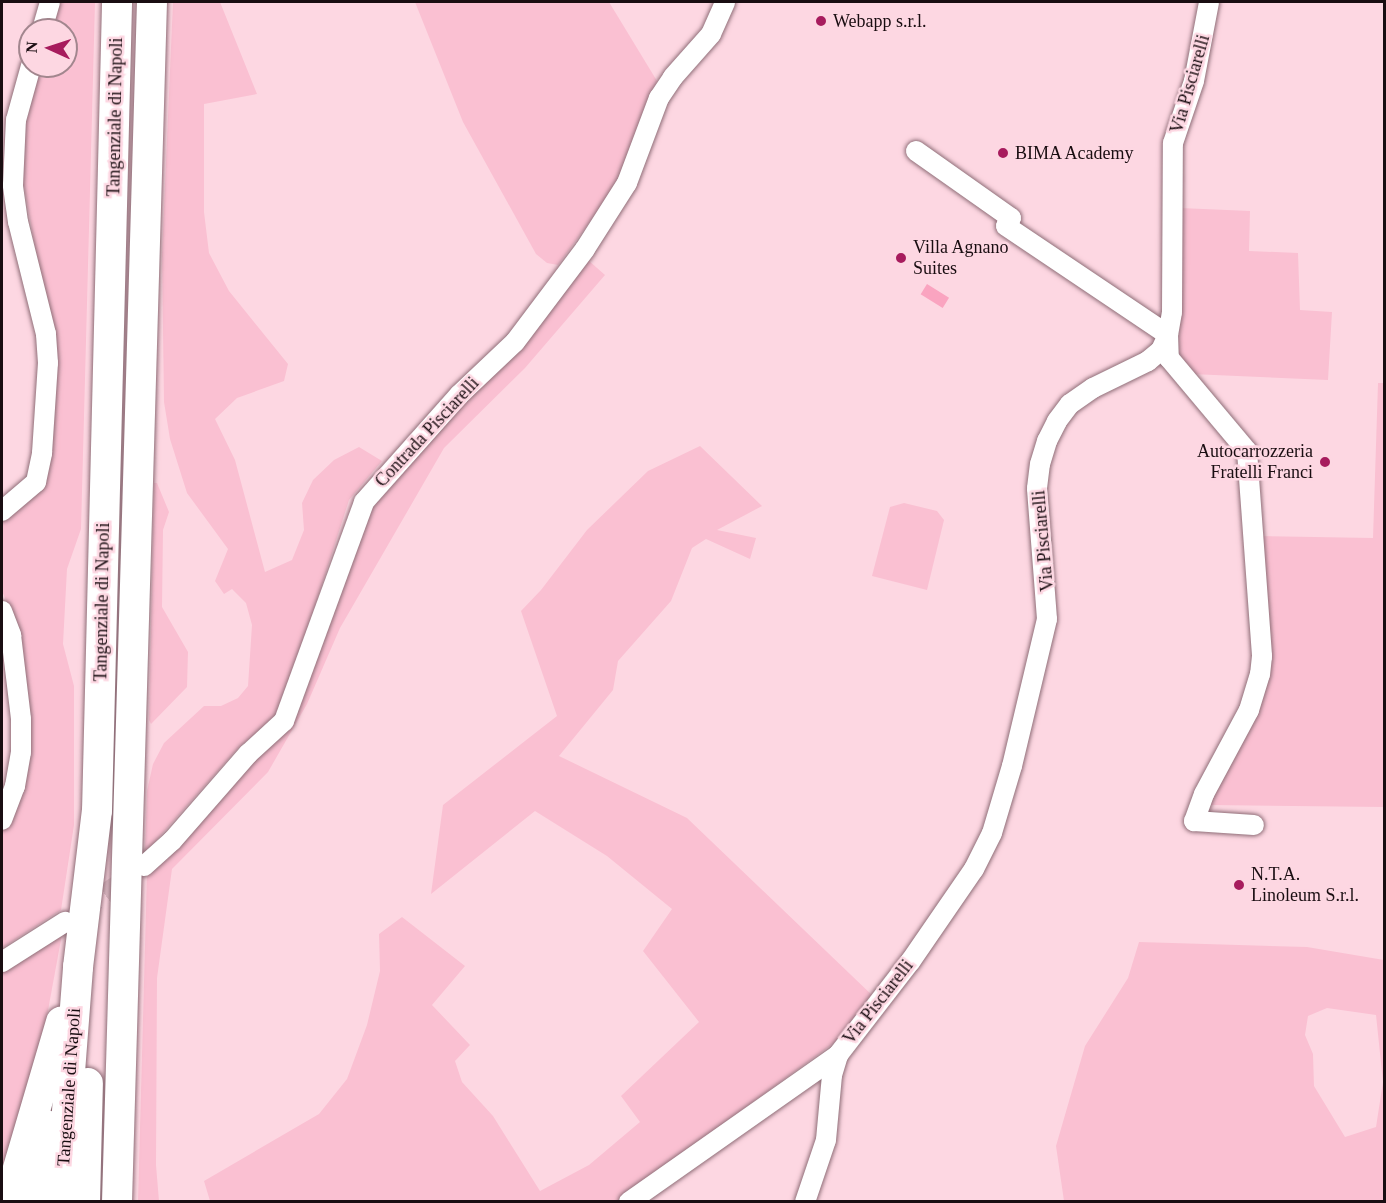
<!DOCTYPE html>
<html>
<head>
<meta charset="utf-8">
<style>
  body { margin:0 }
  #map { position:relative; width:1386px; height:1203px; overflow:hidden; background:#fdd7e2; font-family:Georgia,serif }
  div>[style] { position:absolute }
  .green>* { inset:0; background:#fac0d2 }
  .water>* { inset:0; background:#faa4c0; transform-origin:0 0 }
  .minor-tunnel>* { height:20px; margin-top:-10px; transform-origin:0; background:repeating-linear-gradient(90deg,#dbb9c3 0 20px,transparent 0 30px) }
  .roads { filter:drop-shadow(0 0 2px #8f6e78) drop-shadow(0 0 2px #8f6e78) }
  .minor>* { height:20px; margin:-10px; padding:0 10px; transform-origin:10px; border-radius:10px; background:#fff }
  .highway>* { height:30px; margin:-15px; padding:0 15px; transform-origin:15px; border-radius:15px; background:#fff }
  .dots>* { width:16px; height:16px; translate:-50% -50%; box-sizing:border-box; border:3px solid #fdd7e2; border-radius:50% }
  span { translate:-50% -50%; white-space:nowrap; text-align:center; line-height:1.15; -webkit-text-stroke:5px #fdd7e2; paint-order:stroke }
  .poi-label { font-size:18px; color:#190d11 }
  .left { translate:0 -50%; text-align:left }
  .right { translate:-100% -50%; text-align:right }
  .street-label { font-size:18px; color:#190d11 }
  .frame { position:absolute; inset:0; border:3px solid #190d11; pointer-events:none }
  .north { position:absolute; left:18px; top:18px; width:60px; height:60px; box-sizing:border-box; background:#fdd7e2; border:2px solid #a2868e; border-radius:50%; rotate:273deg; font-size:16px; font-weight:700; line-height:24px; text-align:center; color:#190d11 }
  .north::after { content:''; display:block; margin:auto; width:21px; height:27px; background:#a71b5d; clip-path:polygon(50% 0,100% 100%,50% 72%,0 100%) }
</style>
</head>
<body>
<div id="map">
  <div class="green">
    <i style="clip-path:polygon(56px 2px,95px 2px,81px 529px,67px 569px,63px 644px,74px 686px,74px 825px,61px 910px,2px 948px,2px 831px,12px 813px,20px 634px,2px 591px,2px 520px,43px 482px,40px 275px,22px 174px,25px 128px,41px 66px,66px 66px,66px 30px,50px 30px)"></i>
    <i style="clip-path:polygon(173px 2px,220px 2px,257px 94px,204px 104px,204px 212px,209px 253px,229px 291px,288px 364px,284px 381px,237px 398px,215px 419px,235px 460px,265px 572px,292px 560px,304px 530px,302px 503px,313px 480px,334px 460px,359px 447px,382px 461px,349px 500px,287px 694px,275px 718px,239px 747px,145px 853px,147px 791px,153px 764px,164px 743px,204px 706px,221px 706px,238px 698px,248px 686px,252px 625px,246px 603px,232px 589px,224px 594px,215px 581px,228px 549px,187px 493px,170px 439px,164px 402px,162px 254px)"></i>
    <i style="clip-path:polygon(415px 2px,609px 2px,657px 81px,615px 187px,558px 265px,547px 263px,536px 254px,463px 122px)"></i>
    <i style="clip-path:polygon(1180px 208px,1250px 211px,1249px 251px,1298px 253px,1300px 310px,1332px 312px,1328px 380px,1191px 374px,1179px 355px)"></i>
    <i style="clip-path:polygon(588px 260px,605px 275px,525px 368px,444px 448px,340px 628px,307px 704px,268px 772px,172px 869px,157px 978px,156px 1165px,159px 1201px,138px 1202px,147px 872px,167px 860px,290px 720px,362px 518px)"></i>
    <i style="clip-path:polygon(1378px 383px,1384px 383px,1384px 807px,1209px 805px,1259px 703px,1259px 536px,1373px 538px)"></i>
    <i style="clip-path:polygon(700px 446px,762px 506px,717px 530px,756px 538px,750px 559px,706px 539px,692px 548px,671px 601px,618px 661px,613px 690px,559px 756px,687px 818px,874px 997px,842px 1037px,617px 1201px,210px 1201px,204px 1181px,319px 1114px,347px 1079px,367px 1025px,380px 971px,379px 934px,402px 917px,465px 966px,432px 1005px,470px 1045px,455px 1061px,462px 1082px,493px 1116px,540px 1191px,589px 1165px,640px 1122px,621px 1096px,699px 1022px,643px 951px,672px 909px,607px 856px,535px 811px,431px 894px,443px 805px,557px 716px,521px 611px,541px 590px,587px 530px,648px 471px)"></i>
    <i style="clip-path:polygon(154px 483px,157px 483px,169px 512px,163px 530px,162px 607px,188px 652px,187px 687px,151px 724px,149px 720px)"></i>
    <i style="clip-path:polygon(904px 503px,937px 511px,944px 520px,927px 590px,872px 576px,890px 507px)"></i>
    <i style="clip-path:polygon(62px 934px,42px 1043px,2px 1202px,2px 972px)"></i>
    <i style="clip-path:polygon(evenodd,1139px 942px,1307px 947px,1384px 960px,1384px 1201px,1064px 1201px,1056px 1146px,1085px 1046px,1128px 978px,1139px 942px,1327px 1008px,1376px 1015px,1383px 1082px,1376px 1127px,1345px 1137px,1314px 1086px,1313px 1054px,1305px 1035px,1308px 1016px,1327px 1008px)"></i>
  </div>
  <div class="water">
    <i style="left:927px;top:284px;width:26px;height:12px;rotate:32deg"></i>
  </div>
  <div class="minor-tunnel">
    <i style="left:80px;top:911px;width:63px;rotate:-34.7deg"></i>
  </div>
  <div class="roads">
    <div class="minor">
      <i style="left:42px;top:30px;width:29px;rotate:-74deg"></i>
      <i style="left:916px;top:151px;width:116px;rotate:35.2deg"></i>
      <i style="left:1011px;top:218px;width:9px;rotate:122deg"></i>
      <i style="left:1006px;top:226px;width:195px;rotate:33.9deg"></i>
      <i style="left:1168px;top:335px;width:23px;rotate:88deg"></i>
      <i style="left:1169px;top:358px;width:121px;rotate:50deg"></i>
      <i style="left:1247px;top:451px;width:206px;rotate:85.8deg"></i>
      <i style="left:1262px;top:656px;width:18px;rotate:96deg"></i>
      <i style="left:1260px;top:674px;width:38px;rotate:107deg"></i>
      <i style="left:1249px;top:710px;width:95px;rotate:118.2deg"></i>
      <i style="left:1204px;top:794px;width:29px;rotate:110deg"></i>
      <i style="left:1194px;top:821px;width:60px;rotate:3.8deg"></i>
      <i style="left:2px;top:511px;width:45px;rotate:-40.5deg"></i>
      <i style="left:36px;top:482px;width:30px;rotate:-78deg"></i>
      <i style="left:42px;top:453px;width:90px;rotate:-86.2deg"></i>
      <i style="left:48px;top:363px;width:29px;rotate:-94deg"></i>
      <i style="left:46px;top:334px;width:115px;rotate:-104deg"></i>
      <i style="left:18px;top:222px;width:37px;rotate:-98deg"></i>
      <i style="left:13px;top:185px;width:65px;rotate:-87.4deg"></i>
      <i style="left:16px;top:120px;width:56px;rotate:-74.5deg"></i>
      <i style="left:2px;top:611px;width:26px;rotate:69deg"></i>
      <i style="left:11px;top:635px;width:85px;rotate:83.2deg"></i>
      <i style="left:21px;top:719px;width:33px;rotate:90deg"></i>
      <i style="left:21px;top:752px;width:35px;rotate:100deg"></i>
      <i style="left:15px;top:786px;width:36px;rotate:111deg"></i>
      <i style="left:144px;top:866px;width:38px;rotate:-42deg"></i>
      <i style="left:172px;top:841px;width:116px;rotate:-48.9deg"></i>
      <i style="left:248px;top:754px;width:49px;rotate:-42.5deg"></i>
      <i style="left:284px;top:721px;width:233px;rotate:-69.9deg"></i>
      <i style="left:364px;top:502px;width:143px;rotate:-48.4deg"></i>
      <i style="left:459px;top:395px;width:77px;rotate:-43.4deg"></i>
      <i style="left:515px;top:342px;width:116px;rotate:-53deg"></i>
      <i style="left:585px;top:249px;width:78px;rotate:-57.5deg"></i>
      <i style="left:627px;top:183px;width:91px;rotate:-69.4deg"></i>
      <i style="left:659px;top:98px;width:25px;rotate:-56deg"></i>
      <i style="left:673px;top:77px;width:57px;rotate:-48.5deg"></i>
      <i style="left:711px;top:34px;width:35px;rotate:-66deg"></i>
      <i style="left:2px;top:962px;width:75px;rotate:-32.4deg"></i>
      <i style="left:629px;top:1202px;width:256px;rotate:-35.1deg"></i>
      <i style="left:805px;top:1202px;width:65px;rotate:-71.3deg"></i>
      <i style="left:826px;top:1140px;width:65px;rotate:-84.7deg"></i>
      <i style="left:832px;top:1075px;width:21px;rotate:-73deg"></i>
      <i style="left:838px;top:1055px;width:118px;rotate:-52.3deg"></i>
      <i style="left:910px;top:962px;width:113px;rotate:-55.5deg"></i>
      <i style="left:974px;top:869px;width:40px;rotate:-63.4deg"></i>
      <i style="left:992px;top:833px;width:70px;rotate:-73.4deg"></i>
      <i style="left:1012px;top:766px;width:151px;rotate:-76.6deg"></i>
      <i style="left:1047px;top:619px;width:131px;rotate:-94.4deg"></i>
      <i style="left:1037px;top:488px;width:24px;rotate:-83deg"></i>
      <i style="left:1040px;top:464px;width:24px;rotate:-73deg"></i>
      <i style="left:1047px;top:441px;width:22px;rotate:-63deg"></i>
      <i style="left:1057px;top:421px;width:21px;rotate:-53deg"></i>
      <i style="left:1070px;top:404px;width:28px;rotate:-35deg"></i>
      <i style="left:1093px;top:388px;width:61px;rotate:-26.1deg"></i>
      <i style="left:1148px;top:361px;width:17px;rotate:-40deg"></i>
      <i style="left:1161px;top:350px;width:17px;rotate:-65deg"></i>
      <i style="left:1168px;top:335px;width:23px;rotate:-80deg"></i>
      <i style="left:1172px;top:312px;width:169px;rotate:-89.7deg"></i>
      <i style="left:1173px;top:143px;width:65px;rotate:-71.3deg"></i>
      <i style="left:1194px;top:81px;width:80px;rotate:-79.2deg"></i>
    </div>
    <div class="highway">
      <i style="left:8px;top:1202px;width:188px;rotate:-73.6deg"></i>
      <i style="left:35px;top:1202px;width:78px;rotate:-82.6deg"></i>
      <i style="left:60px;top:1202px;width:236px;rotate:-85.6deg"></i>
      <i style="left:78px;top:967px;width:157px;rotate:-83.1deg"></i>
      <i style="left:97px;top:811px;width:809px;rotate:-88.58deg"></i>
      <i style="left:85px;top:1202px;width:119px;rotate:-88.6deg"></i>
      <i style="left:117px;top:1202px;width:1201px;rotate:-88.33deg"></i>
    </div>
  </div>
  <div class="dots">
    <i style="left:821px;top:21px;background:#a71b5d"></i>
    <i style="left:1003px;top:153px;background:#a71b5d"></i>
    <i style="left:901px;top:258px;background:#a71b5d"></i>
    <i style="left:1325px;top:462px;background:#a71b5d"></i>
    <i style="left:1239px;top:885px;background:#a71b5d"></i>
  </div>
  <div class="poi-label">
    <span class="left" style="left:833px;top:21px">Webapp s.r.l.</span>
    <span class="left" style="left:1015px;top:153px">BIMA Academy</span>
    <span class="left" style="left:913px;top:258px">Villa Agnano<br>Suites</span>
    <span class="right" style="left:1313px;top:462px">Autocarrozzeria<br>Fratelli Franci</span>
    <span class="left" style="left:1251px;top:885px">N.T.A.<br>Linoleum S.r.l.</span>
  </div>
  <div class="street-label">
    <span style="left:1190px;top:84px;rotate:-74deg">Via Pisciarelli</span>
    <span style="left:115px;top:117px;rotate:-89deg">Tangenziale di Napoli</span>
    <span style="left:427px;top:432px;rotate:-47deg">Contrada Pisciarelli</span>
    <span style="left:1043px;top:541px;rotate:-95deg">Via Pisciarelli</span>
    <span style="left:102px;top:602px;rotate:-89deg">Tangenziale di Napoli</span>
    <span style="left:878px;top:1002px;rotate:-52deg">Via Pisciarelli</span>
    <span style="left:69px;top:1087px;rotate:-86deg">Tangenziale di Napoli</span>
  </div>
  <div class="frame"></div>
  <div class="north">N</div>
</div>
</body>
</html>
